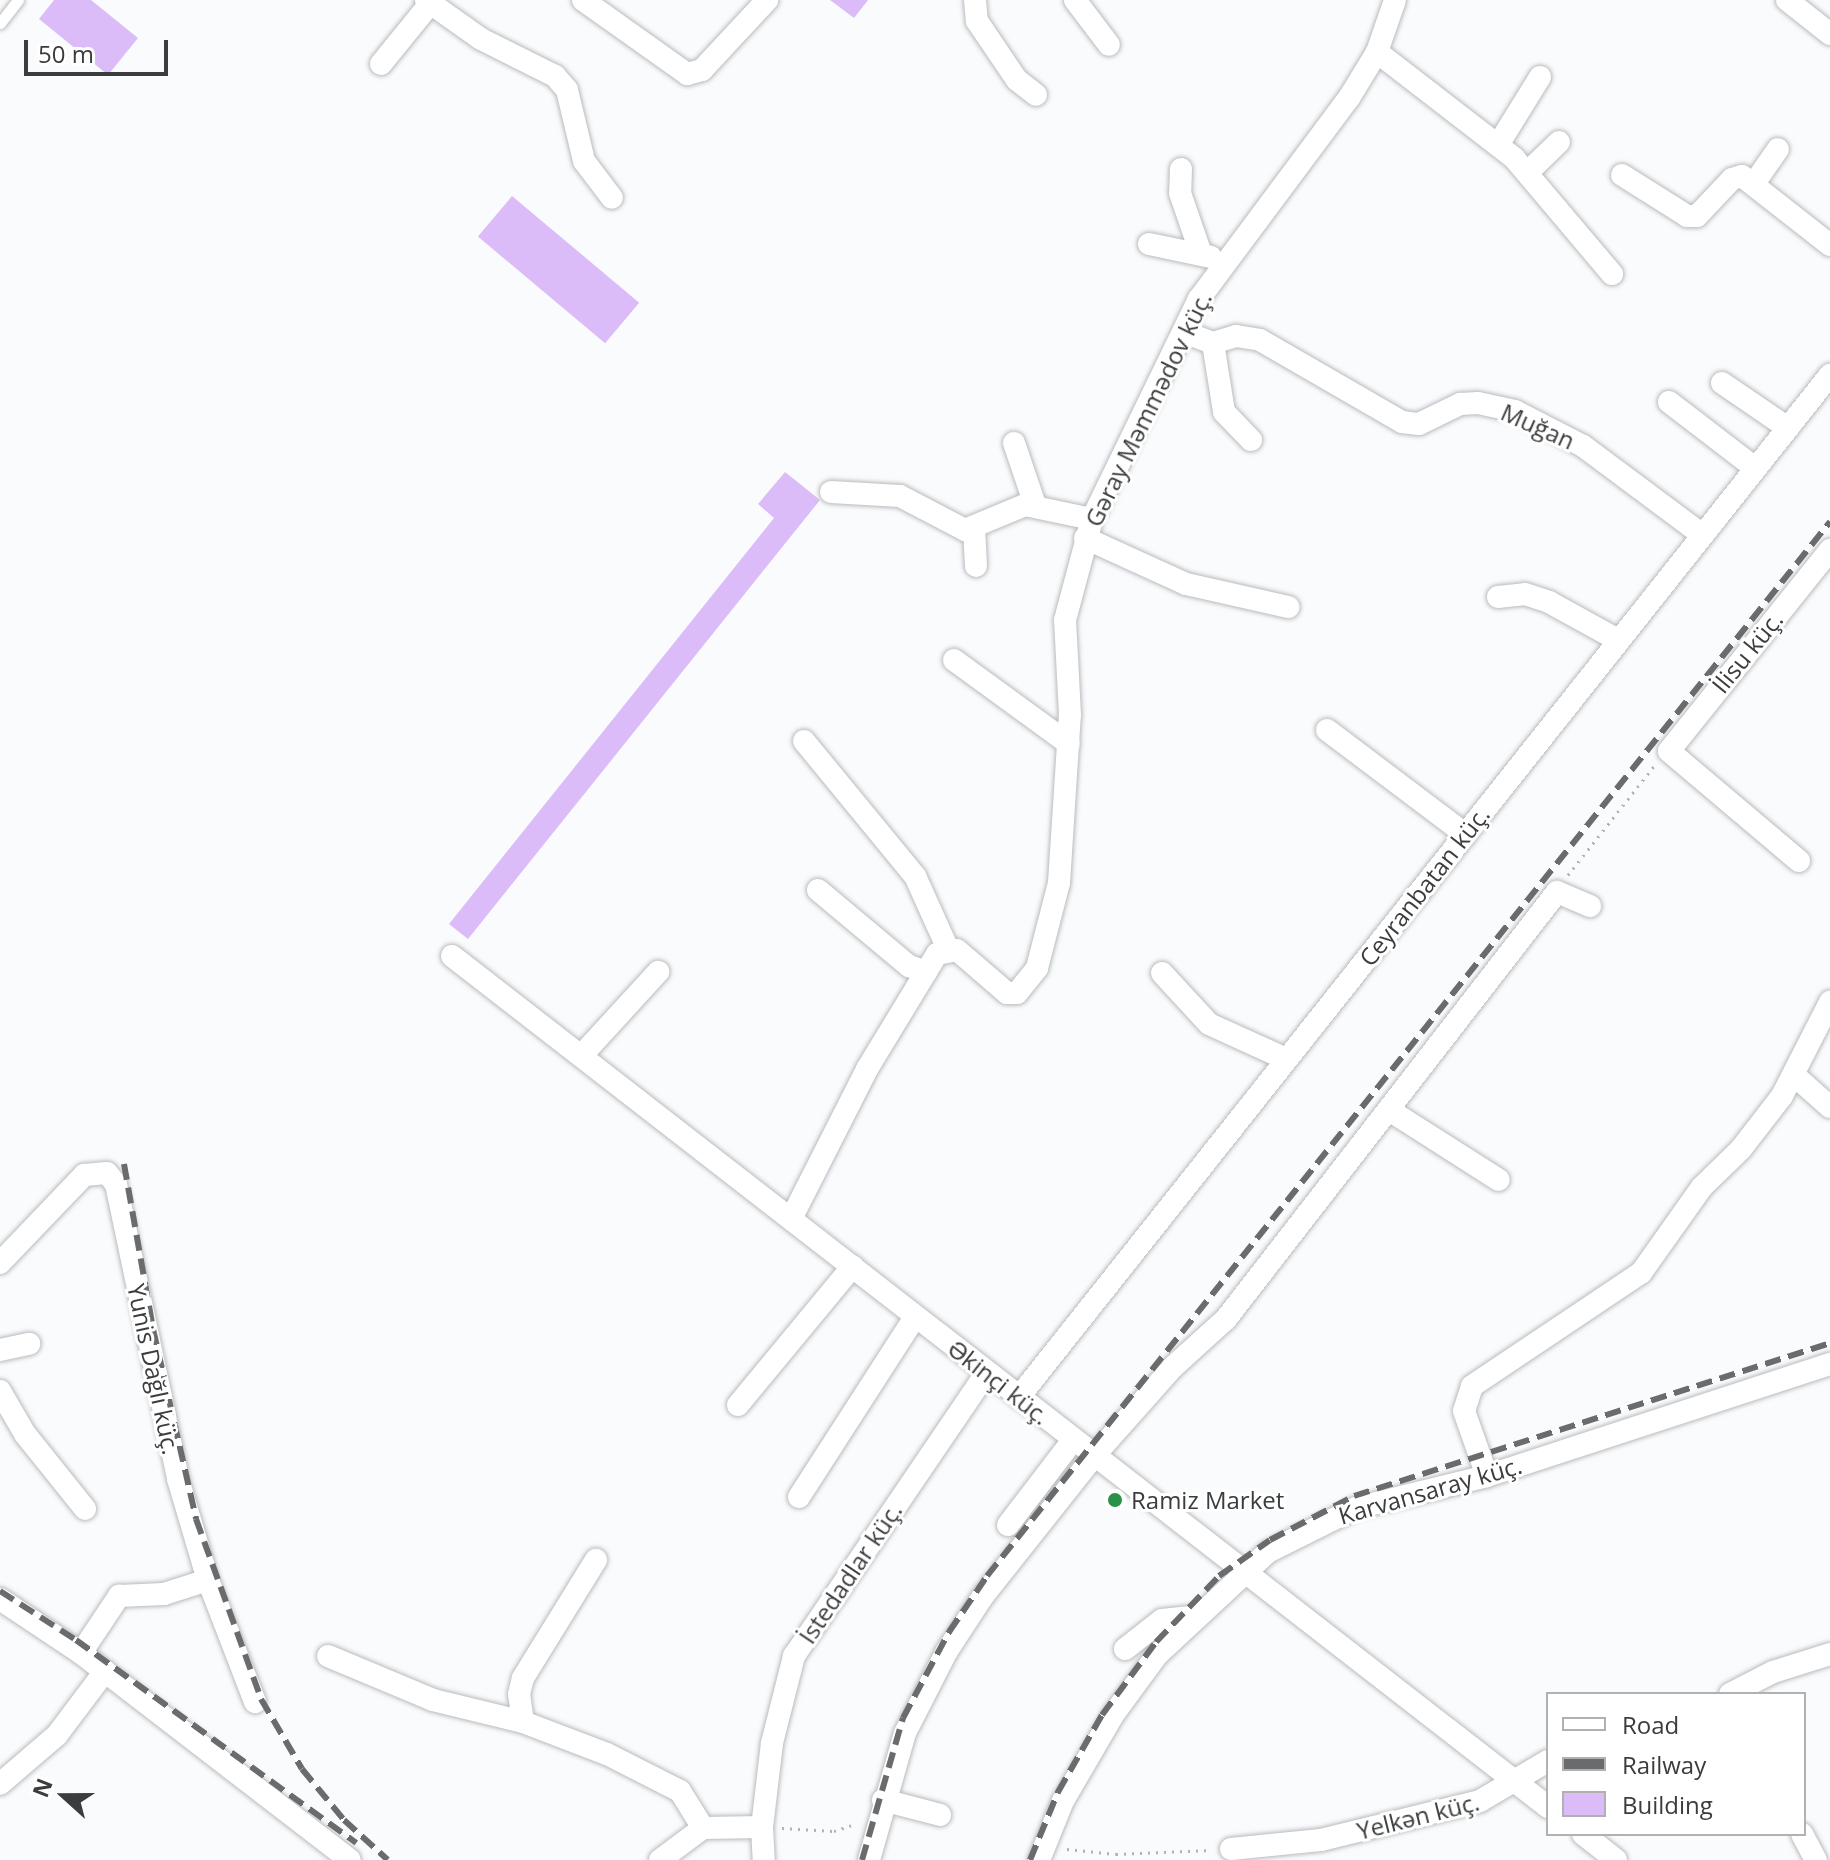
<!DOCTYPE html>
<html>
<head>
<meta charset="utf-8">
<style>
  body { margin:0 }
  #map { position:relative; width:1830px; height:1860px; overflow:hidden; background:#f9fbfd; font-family:"Open Sans",sans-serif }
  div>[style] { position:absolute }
  .building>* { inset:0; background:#dbbcf9; transform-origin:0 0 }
  .path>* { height:3px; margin-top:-1.5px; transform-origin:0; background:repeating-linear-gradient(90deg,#b0b2b4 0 2px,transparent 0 8px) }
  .roads { filter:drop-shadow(0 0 2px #b9bbbd) drop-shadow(0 0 2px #b9bbbd) }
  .lane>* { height:11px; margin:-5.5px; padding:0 5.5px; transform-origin:5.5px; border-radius:5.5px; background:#fff }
  .street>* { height:22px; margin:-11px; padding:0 11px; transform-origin:11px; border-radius:11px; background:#fff }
  .rail>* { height:6px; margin-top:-3px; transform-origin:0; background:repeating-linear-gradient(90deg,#6a6b6d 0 16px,transparent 0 24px) }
  .dots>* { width:22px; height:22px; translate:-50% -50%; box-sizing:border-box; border:4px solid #fff; border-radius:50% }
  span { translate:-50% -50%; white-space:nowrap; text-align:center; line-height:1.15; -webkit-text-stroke:6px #fff; paint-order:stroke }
  .street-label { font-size:24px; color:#3b3c3d }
  .poi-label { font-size:24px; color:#3b3c3d }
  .left { translate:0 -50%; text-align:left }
  .legend { position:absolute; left:1546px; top:1692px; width:260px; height:144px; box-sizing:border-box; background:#fff; border:2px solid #b1b1b1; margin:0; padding:10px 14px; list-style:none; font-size:24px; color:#3b3c3d }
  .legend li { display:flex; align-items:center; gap:16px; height:40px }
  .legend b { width:40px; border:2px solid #b1b1b1 }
  .north { position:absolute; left:24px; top:1756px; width:80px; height:80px; -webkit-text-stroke:6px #fff; paint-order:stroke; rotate:291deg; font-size:22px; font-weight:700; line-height:32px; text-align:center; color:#3b3c3d }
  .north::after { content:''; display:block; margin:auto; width:28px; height:36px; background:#3b3c3d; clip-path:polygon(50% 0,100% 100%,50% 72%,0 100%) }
  .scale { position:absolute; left:24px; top:40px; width:144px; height:36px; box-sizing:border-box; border:4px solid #3b3c3d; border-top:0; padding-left:10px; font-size:24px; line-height:28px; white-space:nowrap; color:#3b3c3d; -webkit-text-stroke:6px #fff; paint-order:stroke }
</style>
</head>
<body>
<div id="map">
  <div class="building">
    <i style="clip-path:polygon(54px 0,91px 0,138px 38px,108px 75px,39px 19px)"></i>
    <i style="clip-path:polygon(830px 0,868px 0,854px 18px)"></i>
    <i style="left:512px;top:196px;width:166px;height:53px;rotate:40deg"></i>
    <i style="clip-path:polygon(785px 472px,820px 500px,468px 939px,449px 924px,774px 518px,758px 504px)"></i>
  </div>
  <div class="path">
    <i style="left:1568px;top:875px;width:140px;rotate:-51.7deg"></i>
    <i style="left:782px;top:1828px;width:52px;rotate:3.3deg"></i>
    <i style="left:834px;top:1831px;width:23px;rotate:-18deg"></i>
    <i style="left:1067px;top:1849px;width:49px;rotate:5.8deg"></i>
    <i style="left:1116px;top:1854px;width:95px;rotate:-2.4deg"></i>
  </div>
  <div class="roads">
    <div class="lane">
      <i style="left:0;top:23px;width:29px;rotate:-52deg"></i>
    </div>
    <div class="street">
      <i style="left:426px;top:0;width:67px;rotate:35.3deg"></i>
      <i style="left:481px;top:39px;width:83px;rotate:26.6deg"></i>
      <i style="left:555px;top:76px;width:18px;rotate:49deg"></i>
      <i style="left:567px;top:90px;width:73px;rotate:76.5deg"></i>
      <i style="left:584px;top:161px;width:46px;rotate:52.9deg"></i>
      <i style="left:583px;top:0;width:128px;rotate:35.4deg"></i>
      <i style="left:687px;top:74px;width:16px;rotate:-15deg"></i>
      <i style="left:702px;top:70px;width:96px;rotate:-47.1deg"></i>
      <i style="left:975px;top:0;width:21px;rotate:85deg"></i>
      <i style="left:977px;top:21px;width:71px;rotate:55.9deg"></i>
      <i style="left:1017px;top:80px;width:24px;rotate:38deg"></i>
      <i style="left:1075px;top:0;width:56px;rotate:52.9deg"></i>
      <i style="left:1787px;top:0;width:55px;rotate:38.3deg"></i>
      <i style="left:1377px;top:52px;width:173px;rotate:37.7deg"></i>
      <i style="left:1514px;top:158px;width:152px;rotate:49.8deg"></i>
      <i style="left:381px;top:64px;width:76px;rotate:-50.9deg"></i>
      <i style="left:1498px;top:145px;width:80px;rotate:-58.3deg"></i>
      <i style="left:1181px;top:169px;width:24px;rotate:92deg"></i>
      <i style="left:1180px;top:193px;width:61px;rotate:71deg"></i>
      <i style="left:1528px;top:172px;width:43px;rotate:-44.1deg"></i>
      <i style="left:1622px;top:175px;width:77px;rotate:32.2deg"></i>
      <i style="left:1687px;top:216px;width:10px"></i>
      <i style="left:1697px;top:216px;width:51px;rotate:-46.6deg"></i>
      <i style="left:1732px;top:179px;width:10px;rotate:-17deg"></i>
      <i style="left:1742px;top:176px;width:112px;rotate:38.1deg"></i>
      <i style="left:1755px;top:182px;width:40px;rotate:-55.1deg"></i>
      <i style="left:1149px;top:244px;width:63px;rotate:11.8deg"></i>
      <i style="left:1184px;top:332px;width:31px;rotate:21deg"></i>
      <i style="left:1213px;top:343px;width:24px;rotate:-17deg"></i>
      <i style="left:1236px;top:336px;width:24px;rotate:9deg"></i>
      <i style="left:1260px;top:340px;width:164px;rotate:30deg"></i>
      <i style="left:1402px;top:422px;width:17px;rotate:7deg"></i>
      <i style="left:1419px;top:424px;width:46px;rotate:-26deg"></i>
      <i style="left:1460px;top:404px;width:18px;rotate:-3deg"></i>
      <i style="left:1478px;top:403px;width:38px;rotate:12deg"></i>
      <i style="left:1515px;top:411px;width:76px;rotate:27.2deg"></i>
      <i style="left:1583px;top:446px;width:147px;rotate:36.7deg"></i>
      <i style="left:1213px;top:343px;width:70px;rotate:80.9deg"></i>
      <i style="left:1224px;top:412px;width:39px;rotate:46deg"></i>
      <i style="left:1722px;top:383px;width:80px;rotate:34.3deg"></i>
      <i style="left:1669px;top:402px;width:108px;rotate:37.5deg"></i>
      <i style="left:1014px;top:443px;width:65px;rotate:71.3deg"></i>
      <i style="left:831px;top:492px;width:69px;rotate:3.3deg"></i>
      <i style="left:900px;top:496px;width:73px;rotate:27.6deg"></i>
      <i style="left:965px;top:530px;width:65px;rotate:-22.6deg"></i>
      <i style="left:1025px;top:505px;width:68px;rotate:11.8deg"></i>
      <i style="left:974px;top:528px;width:38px;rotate:87deg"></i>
      <i style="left:1085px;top:538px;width:111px;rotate:24.5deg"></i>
      <i style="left:1186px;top:584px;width:105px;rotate:12.7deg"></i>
      <i style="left:1498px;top:597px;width:27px;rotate:-6deg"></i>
      <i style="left:1525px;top:594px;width:25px;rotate:18deg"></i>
      <i style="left:1549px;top:602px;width:79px;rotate:28.8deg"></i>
      <i style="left:954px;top:660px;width:142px;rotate:36.1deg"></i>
      <i style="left:1327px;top:730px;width:173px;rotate:37deg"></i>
      <i style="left:804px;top:741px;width:175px;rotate:50.6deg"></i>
      <i style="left:915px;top:876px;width:80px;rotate:65.7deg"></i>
      <i style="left:1799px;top:861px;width:170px;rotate:-139.8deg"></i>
      <i style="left:1669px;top:751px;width:258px;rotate:-51.3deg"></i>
      <i style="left:818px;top:890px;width:119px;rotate:39.9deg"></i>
      <i style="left:909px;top:966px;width:18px;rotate:19deg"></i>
      <i style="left:452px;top:956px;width:1388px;rotate:37.83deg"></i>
      <i style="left:1162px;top:973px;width:69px;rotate:47.3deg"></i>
      <i style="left:1209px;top:1024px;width:85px;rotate:24.4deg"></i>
      <i style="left:582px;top:1055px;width:113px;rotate:-47.5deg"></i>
      <i style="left:1794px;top:1075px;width:48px;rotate:41.6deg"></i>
      <i style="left:1389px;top:1110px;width:130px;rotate:32.5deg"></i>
      <i style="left:792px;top:1217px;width:166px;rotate:-63.1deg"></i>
      <i style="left:867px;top:1069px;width:135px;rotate:-58.7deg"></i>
      <i style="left:937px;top:954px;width:20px;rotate:-11deg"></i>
      <i style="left:957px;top:950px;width:66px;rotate:40.7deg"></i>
      <i style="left:1007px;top:993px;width:10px"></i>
      <i style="left:1017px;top:993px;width:32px;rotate:-51deg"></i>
      <i style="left:1037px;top:968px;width:88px;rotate:-75.5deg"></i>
      <i style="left:1059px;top:883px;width:168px;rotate:-86.3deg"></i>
      <i style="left:1070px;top:715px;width:95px;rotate:-93deg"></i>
      <i style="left:1065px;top:620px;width:105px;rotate:-75deg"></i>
      <i style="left:1092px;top:519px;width:245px;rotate:-64.1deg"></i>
      <i style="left:1199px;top:299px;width:251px;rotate:-53.3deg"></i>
      <i style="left:1349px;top:98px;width:54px;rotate:-58.7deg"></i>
      <i style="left:1377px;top:52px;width:55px;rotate:-70.9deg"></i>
      <i style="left:0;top:1263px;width:122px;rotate:-46.3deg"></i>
      <i style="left:84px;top:1175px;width:23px;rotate:-5deg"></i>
      <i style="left:107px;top:1173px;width:14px;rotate:51deg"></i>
      <i style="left:116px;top:1184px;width:301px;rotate:78.1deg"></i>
      <i style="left:178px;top:1479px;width:105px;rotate:73.5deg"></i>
      <i style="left:208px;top:1580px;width:131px;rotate:68.9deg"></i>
      <i style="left:0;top:1350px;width:30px;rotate:-12deg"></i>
      <i style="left:0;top:1391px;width:50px;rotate:59.8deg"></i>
      <i style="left:25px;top:1434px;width:96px;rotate:51.3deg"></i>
      <i style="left:1019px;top:1397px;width:1305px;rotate:-51.57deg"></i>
      <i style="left:738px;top:1405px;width:180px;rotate:-50.4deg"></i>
      <i style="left:1487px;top:1476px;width:69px;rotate:-109.5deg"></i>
      <i style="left:1464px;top:1411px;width:26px;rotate:-72deg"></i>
      <i style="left:1472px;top:1386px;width:203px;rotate:-33.8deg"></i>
      <i style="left:1641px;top:1273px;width:105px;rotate:-54.7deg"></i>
      <i style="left:1702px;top:1187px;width:54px;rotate:-44.3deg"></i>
      <i style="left:1741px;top:1149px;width:67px;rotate:-52.3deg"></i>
      <i style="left:1782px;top:1096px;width:106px;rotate:-62.9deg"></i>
      <i style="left:799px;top:1497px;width:214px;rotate:-57.2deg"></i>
      <i style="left:1008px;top:1525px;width:107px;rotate:-52.6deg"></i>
      <i style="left:0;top:1599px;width:97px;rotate:33.7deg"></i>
      <i style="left:81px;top:1653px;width:339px;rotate:37.6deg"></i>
      <i style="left:1125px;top:1649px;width:47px;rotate:-38.1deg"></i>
      <i style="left:1162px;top:1620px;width:31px;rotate:-6deg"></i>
      <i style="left:81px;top:1653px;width:69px;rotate:-56.3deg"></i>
      <i style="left:119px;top:1596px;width:45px;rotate:-2.5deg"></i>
      <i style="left:164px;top:1594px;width:46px;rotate:-17.7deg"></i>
      <i style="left:328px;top:1656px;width:114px;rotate:22.7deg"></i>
      <i style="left:433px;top:1700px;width:93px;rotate:13.7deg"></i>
      <i style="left:523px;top:1722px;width:90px;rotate:20.9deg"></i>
      <i style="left:607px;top:1754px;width:82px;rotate:26.9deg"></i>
      <i style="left:680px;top:1791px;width:44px;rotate:58.1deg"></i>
      <i style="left:1730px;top:1694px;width:48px;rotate:-27.1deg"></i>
      <i style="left:1773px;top:1672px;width:60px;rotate:-17.5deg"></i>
      <i style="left:523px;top:1722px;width:28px;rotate:-98deg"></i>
      <i style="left:519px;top:1694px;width:16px;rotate:-76deg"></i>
      <i style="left:523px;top:1678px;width:139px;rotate:-58.3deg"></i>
      <i style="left:0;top:1784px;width:75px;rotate:-40.7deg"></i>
      <i style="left:57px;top:1735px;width:80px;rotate:-53.1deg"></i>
      <i style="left:883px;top:1800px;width:59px;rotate:14.7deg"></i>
      <i style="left:762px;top:1827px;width:33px;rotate:87deg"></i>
      <i style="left:1583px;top:1834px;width:42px;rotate:38.2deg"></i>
      <i style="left:1802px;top:1834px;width:30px;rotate:62deg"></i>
      <i style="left:1231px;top:1849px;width:90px;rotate:-5.7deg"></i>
      <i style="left:1321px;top:1840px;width:164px;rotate:-13.8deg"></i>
      <i style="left:1480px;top:1801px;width:79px;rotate:-30.5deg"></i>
      <i style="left:660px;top:1860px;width:54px;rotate:-36.7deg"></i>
      <i style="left:703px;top:1828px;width:59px;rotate:-1deg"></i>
      <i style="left:762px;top:1827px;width:85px;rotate:-83.2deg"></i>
      <i style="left:772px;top:1743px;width:90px;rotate:-75.8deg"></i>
      <i style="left:794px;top:1656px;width:343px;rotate:-55.8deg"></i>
      <i style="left:869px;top:1860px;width:132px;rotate:-74.2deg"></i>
      <i style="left:905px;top:1733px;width:92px;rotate:-62.9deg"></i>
      <i style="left:947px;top:1651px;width:66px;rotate:-56.8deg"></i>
      <i style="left:983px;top:1596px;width:179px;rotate:-51.6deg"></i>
      <i style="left:1094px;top:1456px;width:119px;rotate:-48.4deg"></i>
      <i style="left:1173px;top:1367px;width:72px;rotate:-42.2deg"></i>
      <i style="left:1226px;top:1319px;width:540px;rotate:-52.22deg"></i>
      <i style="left:1557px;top:892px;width:36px;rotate:23deg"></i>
      <i style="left:1039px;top:1860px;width:64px;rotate:-67.9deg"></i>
      <i style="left:1063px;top:1801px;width:99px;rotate:-59.8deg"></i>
      <i style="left:1113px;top:1715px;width:74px;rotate:-53.7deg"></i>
      <i style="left:1157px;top:1655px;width:151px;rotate:-42.9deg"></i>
      <i style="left:1268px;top:1552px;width:98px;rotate:-26.6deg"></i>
      <i style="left:1356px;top:1508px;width:135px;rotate:-13.7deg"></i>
      <i style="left:1487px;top:1476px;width:361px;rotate:-18.1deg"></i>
    </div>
  </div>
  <div class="rail">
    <i style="left:124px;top:1164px;width:168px;rotate:80deg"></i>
    <i style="left:153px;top:1329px;width:195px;rotate:77.2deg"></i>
    <i style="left:196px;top:1519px;width:191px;rotate:70.1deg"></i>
    <i style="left:261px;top:1699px;width:81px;rotate:59.6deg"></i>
    <i style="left:302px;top:1769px;width:66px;rotate:50.5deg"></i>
    <i style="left:344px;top:1820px;width:59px;rotate:42.3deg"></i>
    <i style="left:0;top:1591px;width:90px;rotate:32.8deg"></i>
    <i style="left:76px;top:1640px;width:346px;rotate:35.9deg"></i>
    <i style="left:862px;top:1860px;width:148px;rotate:-73.9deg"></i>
    <i style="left:903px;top:1718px;width:98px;rotate:-61.9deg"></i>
    <i style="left:949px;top:1632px;width:68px;rotate:-55.8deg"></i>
    <i style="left:987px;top:1576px;width:1350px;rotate:-51.35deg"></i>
    <i style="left:1030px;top:1860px;width:74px;rotate:-67.6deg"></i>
    <i style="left:1058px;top:1792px;width:89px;rotate:-60.3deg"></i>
    <i style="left:1102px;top:1715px;width:91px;rotate:-53.5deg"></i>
    <i style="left:1156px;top:1642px;width:91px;rotate:-46.3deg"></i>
    <i style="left:1219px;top:1576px;width:62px;rotate:-35.2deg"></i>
    <i style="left:1270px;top:1540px;width:95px;rotate:-27.6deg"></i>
    <i style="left:1354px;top:1496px;width:500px;rotate:-17.8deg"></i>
  </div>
  <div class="dots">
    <i style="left:1115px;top:1500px;background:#289249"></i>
  </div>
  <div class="street-label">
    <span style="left:1148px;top:409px;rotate:-64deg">Gəray Məmmədov küç.</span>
    <span style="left:1538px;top:426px;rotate:24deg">Muğan</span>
    <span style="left:1747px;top:652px;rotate:-51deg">İlisu küç.</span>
    <span style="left:1424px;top:886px;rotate:-52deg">Ceyranbatan küç.</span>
    <span style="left:154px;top:1369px;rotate:78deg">Yunis Dağlı küç.</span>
    <span style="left:999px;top:1382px;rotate:38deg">Əkinçi küç.</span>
    <span style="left:1430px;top:1490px;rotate:-16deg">Karvansaray küç.</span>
    <span style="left:850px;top:1573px;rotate:-56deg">İstedadlar küç.</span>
    <span style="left:1418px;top:1816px;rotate:-14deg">Yelkən küç.</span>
  </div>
  <div class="poi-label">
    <span class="left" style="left:1131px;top:1500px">Ramiz Market</span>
  </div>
  <ul class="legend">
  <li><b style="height:10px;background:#fff"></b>Road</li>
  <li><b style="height:10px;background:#6a6b6d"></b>Railway</li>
  <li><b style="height:22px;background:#dbbcf9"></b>Building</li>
  </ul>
  <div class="north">N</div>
  <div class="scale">50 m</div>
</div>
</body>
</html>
